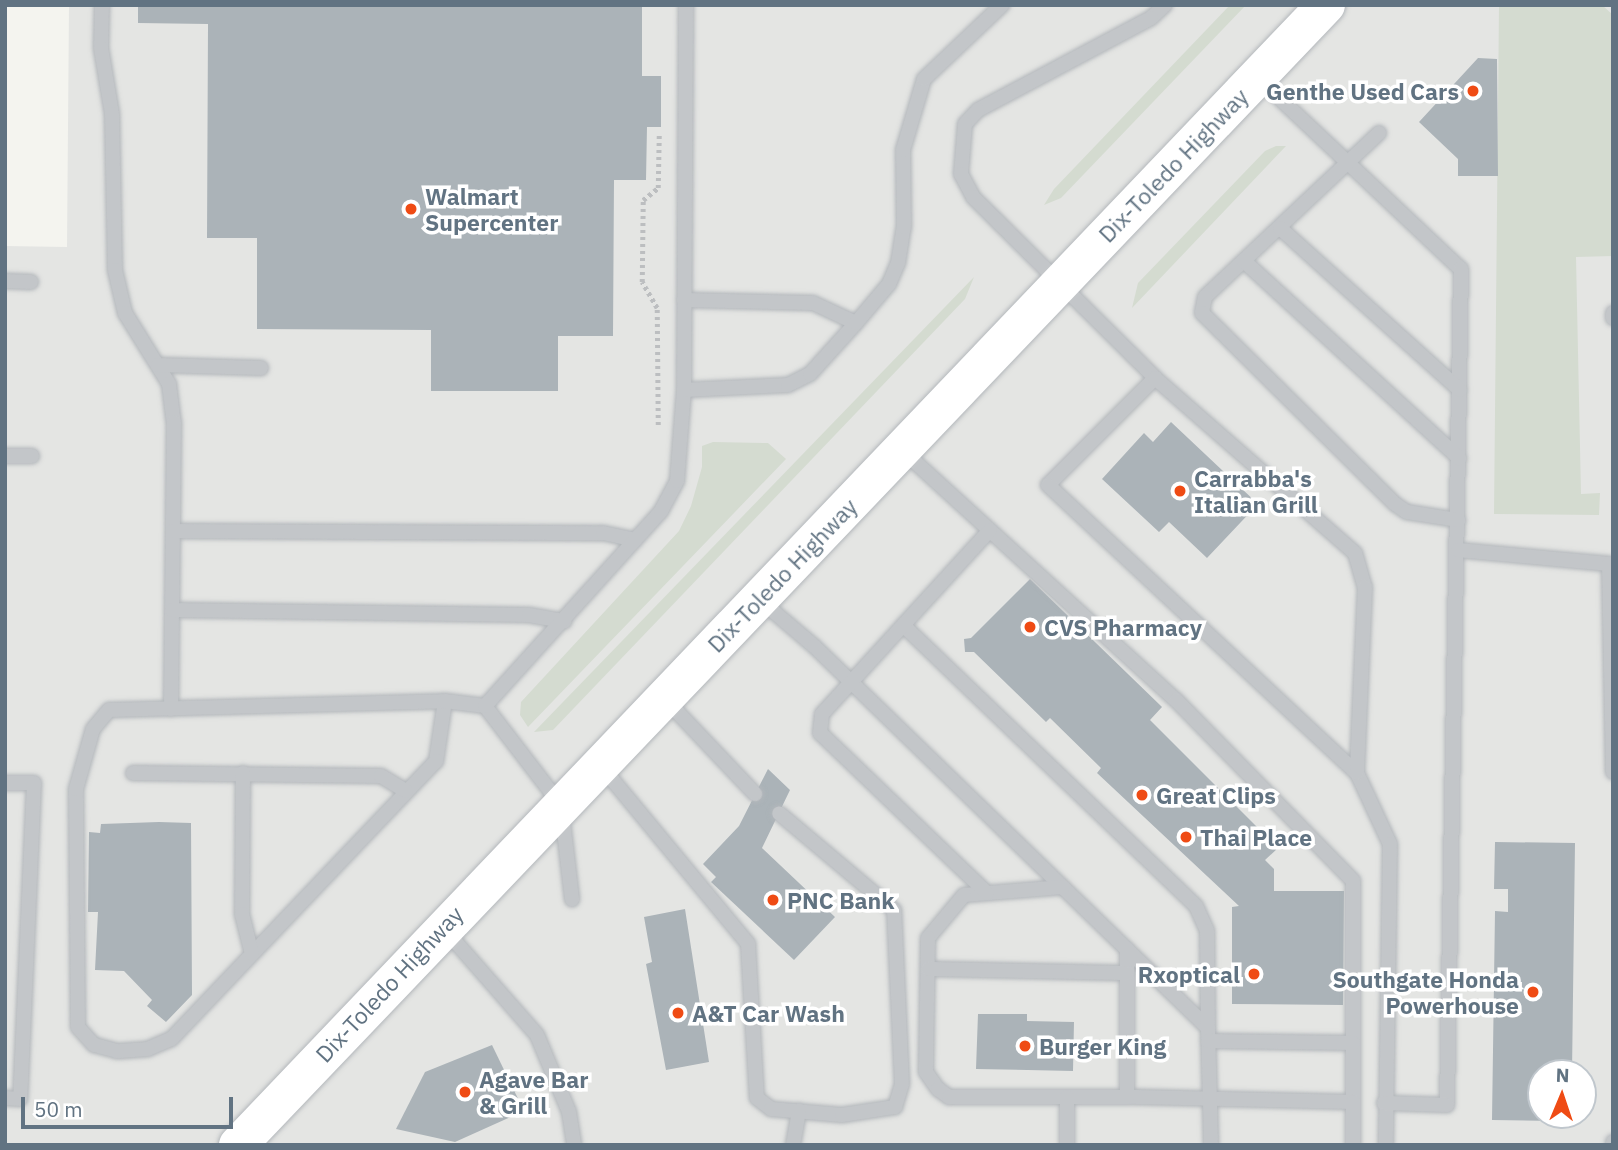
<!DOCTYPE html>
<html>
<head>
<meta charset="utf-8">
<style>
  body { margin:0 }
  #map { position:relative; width:1618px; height:1150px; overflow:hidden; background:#f4f4ef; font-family:"IBM Plex Sans",sans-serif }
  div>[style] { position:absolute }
  .built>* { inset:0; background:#e4e5e3 }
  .green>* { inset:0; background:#d4dbd0 }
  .building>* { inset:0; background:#abb3b8 }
  .path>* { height:4.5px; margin-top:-2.25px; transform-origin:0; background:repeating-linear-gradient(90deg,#bcbec0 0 3.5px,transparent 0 7px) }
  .roads { filter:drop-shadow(0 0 2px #b3b7bb) drop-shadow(0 0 2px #b3b7bb) }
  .lane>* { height:14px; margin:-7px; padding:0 7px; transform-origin:7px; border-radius:7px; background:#c3c6c9 }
  .primary>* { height:38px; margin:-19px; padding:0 19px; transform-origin:19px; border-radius:19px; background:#fff }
  .dots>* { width:19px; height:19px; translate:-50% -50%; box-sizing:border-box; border:4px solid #fff; border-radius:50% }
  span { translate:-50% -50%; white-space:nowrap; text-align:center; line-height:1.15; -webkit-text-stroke:7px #fff; paint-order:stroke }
  .poi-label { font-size:23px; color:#617382; font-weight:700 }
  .right { translate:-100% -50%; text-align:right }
  .left { translate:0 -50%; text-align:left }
  .street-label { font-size:23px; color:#617382 }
  .frame { position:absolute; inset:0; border:7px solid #617382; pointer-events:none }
  .north { position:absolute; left:1527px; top:1059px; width:70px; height:70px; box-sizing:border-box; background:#fff; border:2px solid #c0c7cd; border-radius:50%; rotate:2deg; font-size:19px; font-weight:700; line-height:28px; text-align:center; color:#617382 }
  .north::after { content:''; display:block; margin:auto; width:24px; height:32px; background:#ef4b14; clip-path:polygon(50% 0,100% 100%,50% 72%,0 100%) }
  .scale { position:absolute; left:21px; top:1097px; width:212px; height:32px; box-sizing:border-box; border:4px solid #617382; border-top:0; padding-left:9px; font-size:21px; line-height:24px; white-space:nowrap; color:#617382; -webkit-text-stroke:5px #fff; paint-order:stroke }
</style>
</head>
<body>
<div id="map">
  <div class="built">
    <i style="clip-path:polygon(evenodd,69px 5px,1613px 5px,1613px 1145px,5px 1145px,5px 246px,67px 247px,69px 5px,1541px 1073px,1583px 1073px,1583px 1115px,1541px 1115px,1541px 1073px)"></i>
  </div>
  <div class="green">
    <i style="clip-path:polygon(1230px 5px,1246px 5px,1061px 198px,1044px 205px,1054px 189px)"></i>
    <i style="clip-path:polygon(1499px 5px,1602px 5px,1613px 15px,1613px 256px,1576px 257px,1581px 494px,1600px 493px,1599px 515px,1494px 514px)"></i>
    <i style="clip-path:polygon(1276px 146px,1286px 146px,1132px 308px,1138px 283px,1265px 151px)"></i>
    <i style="clip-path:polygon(974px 277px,965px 299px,553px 730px,534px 732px)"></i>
    <i style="clip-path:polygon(713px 442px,768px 443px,786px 459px,528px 727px,520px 715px,521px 702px,679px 531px,691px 506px,702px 467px,702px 446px)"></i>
  </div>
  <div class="building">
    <i style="clip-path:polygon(138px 5px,642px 5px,642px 76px,661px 76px,661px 127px,647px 127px,646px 180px,614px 180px,613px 336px,558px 336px,558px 391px,431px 391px,431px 330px,257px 329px,257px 238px,207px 238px,208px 24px,138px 23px)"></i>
    <i style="clip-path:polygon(1478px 58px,1497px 59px,1498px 176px,1458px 176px,1458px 159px,1419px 122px)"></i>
    <i style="clip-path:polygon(1171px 422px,1258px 504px,1207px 558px,1169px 522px,1159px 532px,1102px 479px,1144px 433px,1153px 442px)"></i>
    <i style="clip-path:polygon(1030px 579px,1162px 707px,1150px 720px,1278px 848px,1265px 860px,1274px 869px,1274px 891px,1344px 891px,1343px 1005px,1232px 1004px,1232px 907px,1239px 906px,1097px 773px,1101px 768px,1050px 718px,1046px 722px,974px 652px,965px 652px,964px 639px,971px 638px)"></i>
    <i style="clip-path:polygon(768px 769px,790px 790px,762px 848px,835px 917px,794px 960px,711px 882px,716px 877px,703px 864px,739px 826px)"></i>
    <i style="clip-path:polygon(159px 822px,191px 823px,192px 995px,166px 1022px,147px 1006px,152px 1000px,124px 971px,95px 970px,98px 912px,88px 912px,89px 832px,100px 833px,101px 824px)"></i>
    <i style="clip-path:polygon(1495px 842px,1575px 843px,1572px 1073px,1541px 1073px,1541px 1115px,1557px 1115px,1557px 1121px,1492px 1120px,1495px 911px,1508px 912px,1508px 889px,1494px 889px)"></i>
    <i style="clip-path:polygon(685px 909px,709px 1062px,666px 1070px,646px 964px,652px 962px,644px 917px)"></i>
    <i style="clip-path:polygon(978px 1014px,1027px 1014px,1027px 1021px,1074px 1022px,1073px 1071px,976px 1069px)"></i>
    <i style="clip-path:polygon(492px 1045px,524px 1111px,455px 1142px,396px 1129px,425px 1072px)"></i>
  </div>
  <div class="path">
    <i style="left:658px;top:425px;width:117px;rotate:-90.5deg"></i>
    <i style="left:657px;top:308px;width:30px;rotate:-120deg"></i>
    <i style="left:642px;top:282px;width:82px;rotate:-89.3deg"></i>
    <i style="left:643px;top:200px;width:19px;rotate:-39deg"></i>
    <i style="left:658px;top:188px;width:53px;rotate:-88.9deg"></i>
  </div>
  <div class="roads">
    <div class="lane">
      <i style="left:102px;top:5px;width:43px;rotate:91.3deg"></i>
      <i style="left:101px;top:48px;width:67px;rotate:80.5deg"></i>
      <i style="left:112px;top:114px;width:156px;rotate:88.9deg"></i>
      <i style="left:115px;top:270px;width:44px;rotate:76.9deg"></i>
      <i style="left:125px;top:313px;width:84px;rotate:58.2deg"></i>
      <i style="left:169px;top:384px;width:38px;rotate:83deg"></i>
      <i style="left:174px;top:422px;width:287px;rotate:90.6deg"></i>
      <i style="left:1165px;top:5px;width:19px;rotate:137deg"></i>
      <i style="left:1151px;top:18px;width:196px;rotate:152deg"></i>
      <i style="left:978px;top:110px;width:19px;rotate:133deg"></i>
      <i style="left:965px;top:124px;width:50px;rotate:94.6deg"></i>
      <i style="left:961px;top:174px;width:26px;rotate:62deg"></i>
      <i style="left:973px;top:197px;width:257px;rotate:44.8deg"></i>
      <i style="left:1155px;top:378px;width:151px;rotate:135deg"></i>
      <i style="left:1048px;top:485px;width:422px;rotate:43deg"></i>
      <i style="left:1357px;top:773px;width:78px;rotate:65.1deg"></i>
      <i style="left:1390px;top:844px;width:301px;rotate:90.8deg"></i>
      <i style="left:1258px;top:78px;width:279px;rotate:43.3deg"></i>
      <i style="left:1461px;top:269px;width:836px;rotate:90.96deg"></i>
      <i style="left:1447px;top:1105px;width:63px;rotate:-178.2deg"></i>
      <i style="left:1379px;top:133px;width:239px;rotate:136.7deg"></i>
      <i style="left:1205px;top:297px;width:16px;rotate:101deg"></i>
      <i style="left:1202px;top:313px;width:272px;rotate:44.7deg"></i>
      <i style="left:1395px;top:504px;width:14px;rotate:34deg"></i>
      <i style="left:1407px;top:512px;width:52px;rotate:8.9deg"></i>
      <i style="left:1280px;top:228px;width:242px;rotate:42deg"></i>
      <i style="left:1244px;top:261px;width:292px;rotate:42.5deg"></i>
      <i style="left:5px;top:281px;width:26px;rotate:2deg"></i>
      <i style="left:684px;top:300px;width:129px;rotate:1.3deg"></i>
      <i style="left:813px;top:303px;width:47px;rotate:24.9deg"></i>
      <i style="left:1613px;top:313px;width:5px;rotate:90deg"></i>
      <i style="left:158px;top:365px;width:103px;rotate:1.7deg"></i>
      <i style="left:1155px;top:378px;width:266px;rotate:41.2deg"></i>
      <i style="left:1355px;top:553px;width:35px;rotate:74deg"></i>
      <i style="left:1365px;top:587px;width:186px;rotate:92.5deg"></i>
      <i style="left:684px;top:390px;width:104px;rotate:-2.8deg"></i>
      <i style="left:788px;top:385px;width:25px;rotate:-27deg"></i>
      <i style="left:810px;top:374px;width:69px;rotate:-48deg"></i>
      <i style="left:856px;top:323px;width:51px;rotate:-49.8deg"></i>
      <i style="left:889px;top:284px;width:23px;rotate:-67deg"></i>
      <i style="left:898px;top:263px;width:36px;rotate:-81deg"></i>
      <i style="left:904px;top:227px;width:77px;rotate:-90.7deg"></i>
      <i style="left:903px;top:150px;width:74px;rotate:-73.5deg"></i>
      <i style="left:924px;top:79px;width:108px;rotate:-43.5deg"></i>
      <i style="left:903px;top:451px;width:369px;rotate:42.4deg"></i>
      <i style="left:1176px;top:700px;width:253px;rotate:45.6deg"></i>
      <i style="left:1353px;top:881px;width:221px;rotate:90deg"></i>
      <i style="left:1353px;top:1102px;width:226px;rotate:-178.7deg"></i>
      <i style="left:5px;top:456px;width:27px"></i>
      <i style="left:173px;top:531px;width:430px;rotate:0.3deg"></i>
      <i style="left:603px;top:533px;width:33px;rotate:12deg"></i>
      <i style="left:1458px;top:550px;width:152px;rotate:5.3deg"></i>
      <i style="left:1609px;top:564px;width:208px;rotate:88.9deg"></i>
      <i style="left:760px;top:600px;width:71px;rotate:40.4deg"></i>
      <i style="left:814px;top:646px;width:549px;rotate:44.11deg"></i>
      <i style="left:1208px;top:1028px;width:117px;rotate:88.5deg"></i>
      <i style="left:172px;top:610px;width:357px;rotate:0.8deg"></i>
      <i style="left:529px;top:615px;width:36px;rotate:10deg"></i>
      <i style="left:903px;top:625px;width:406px;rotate:43.8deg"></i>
      <i style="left:1196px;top:906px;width:27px;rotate:66deg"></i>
      <i style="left:1207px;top:931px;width:97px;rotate:89.4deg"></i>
      <i style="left:665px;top:699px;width:131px;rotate:46.5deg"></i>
      <i style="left:445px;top:701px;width:61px;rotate:98.5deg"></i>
      <i style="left:436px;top:761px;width:384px;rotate:133.6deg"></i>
      <i style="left:171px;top:1039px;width:25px;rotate:157deg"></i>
      <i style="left:148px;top:1049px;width:31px;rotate:176deg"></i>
      <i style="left:117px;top:1051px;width:24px;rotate:-165deg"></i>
      <i style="left:94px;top:1045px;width:24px;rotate:-132deg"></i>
      <i style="left:78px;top:1027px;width:238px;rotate:-90.5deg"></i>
      <i style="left:76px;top:789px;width:62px;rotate:-74.2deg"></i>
      <i style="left:93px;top:729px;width:25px;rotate:-50deg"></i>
      <i style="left:109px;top:710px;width:336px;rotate:-1.5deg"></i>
      <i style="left:445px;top:701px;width:40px;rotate:7.1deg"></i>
      <i style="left:485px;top:706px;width:125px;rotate:52.5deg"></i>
      <i style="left:561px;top:805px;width:95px;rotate:83.3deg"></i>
      <i style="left:485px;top:706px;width:263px;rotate:-47.9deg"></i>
      <i style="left:661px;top:511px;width:34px;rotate:-62deg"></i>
      <i style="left:677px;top:481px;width:91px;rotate:-85.6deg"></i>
      <i style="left:684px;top:390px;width:385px;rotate:-89.7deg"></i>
      <i style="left:601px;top:766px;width:231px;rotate:50.4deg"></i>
      <i style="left:748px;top:944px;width:154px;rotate:86.7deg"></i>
      <i style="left:757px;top:1098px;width:18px;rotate:38deg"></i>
      <i style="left:771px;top:1109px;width:71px;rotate:4.8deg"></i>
      <i style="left:842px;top:1115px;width:54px;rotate:-8.6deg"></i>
      <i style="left:895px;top:1107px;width:24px;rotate:-73deg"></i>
      <i style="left:902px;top:1084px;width:174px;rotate:-92.6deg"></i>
      <i style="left:894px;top:910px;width:150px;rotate:-139.9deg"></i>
      <i style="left:133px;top:773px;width:248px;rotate:0.7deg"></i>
      <i style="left:381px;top:776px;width:29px;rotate:31deg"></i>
      <i style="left:243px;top:773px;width:141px;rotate:90.4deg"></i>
      <i style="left:242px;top:914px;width:41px;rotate:76deg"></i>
      <i style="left:5px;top:783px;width:29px"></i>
      <i style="left:34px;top:783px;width:316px;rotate:92.5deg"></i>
      <i style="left:20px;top:1099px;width:15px;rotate:-176deg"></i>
      <i style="left:1063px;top:887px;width:99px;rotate:175.4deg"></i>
      <i style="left:964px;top:895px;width:56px;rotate:129.9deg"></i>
      <i style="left:928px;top:938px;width:134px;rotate:90.9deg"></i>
      <i style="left:926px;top:1072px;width:21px;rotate:55deg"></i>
      <i style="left:938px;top:1089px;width:14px;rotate:36deg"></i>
      <i style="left:949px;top:1097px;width:178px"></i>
      <i style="left:1127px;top:1097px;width:148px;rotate:-90deg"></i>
      <i style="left:987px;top:893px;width:231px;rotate:-136.2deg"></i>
      <i style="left:820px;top:733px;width:19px;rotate:-84deg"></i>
      <i style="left:822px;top:714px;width:249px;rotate:-47.6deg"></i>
      <i style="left:446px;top:931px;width:138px;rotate:48.8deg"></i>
      <i style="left:537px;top:1035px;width:83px;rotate:67.4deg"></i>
      <i style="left:569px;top:1112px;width:33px;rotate:81deg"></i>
      <i style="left:928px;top:969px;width:199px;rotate:1.2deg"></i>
      <i style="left:1208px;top:1041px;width:145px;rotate:0.8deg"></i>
      <i style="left:1353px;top:1102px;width:43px;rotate:90deg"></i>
      <i style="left:793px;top:1145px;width:35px;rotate:-80deg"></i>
      <i style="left:1067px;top:1145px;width:48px;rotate:-90deg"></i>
      <i style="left:1613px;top:1145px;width:3px;rotate:-90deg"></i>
    </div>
    <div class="primary">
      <i style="left:238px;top:1145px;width:1576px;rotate:-46.34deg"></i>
    </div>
  </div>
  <div class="dots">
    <i style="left:1473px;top:91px;background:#ef4b14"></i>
    <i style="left:411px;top:209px;background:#ef4b14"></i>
    <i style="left:1180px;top:491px;background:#ef4b14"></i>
    <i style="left:1030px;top:627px;background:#ef4b14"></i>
    <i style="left:1142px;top:795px;background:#ef4b14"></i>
    <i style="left:1186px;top:837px;background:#ef4b14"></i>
    <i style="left:773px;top:900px;background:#ef4b14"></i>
    <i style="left:1254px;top:974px;background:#ef4b14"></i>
    <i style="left:1533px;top:992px;background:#ef4b14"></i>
    <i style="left:678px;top:1013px;background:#ef4b14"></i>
    <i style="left:1025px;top:1046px;background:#ef4b14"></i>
    <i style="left:465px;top:1092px;background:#ef4b14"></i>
  </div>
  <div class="poi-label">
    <span class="right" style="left:1459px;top:91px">Genthe Used Cars</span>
    <span class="left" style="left:425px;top:209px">Walmart<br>Supercenter</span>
    <span class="left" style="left:1194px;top:491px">Carrabba's<br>Italian Grill</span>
    <span class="left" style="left:1044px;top:627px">CVS Pharmacy</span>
    <span class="left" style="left:1156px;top:795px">Great Clips</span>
    <span class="left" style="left:1200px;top:837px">Thai Place</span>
    <span class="left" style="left:787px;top:900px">PNC Bank</span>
    <span class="right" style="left:1240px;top:974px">Rxoptical</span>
    <span class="right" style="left:1519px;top:992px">Southgate Honda<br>Powerhouse</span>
    <span class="left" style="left:692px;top:1013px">A&amp;T Car Wash</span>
    <span class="left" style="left:1039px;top:1046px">Burger King</span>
    <span class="left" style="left:479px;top:1092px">Agave Bar<br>&amp; Grill</span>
  </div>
  <div class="street-label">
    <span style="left:1173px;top:165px;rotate:-46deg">Dix-Toledo Highway</span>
    <span style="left:782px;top:575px;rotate:-46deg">Dix-Toledo Highway</span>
    <span style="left:389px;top:984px;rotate:-47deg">Dix-Toledo Highway</span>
  </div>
  <div class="frame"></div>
  <div class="north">N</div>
  <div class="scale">50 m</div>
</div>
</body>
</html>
